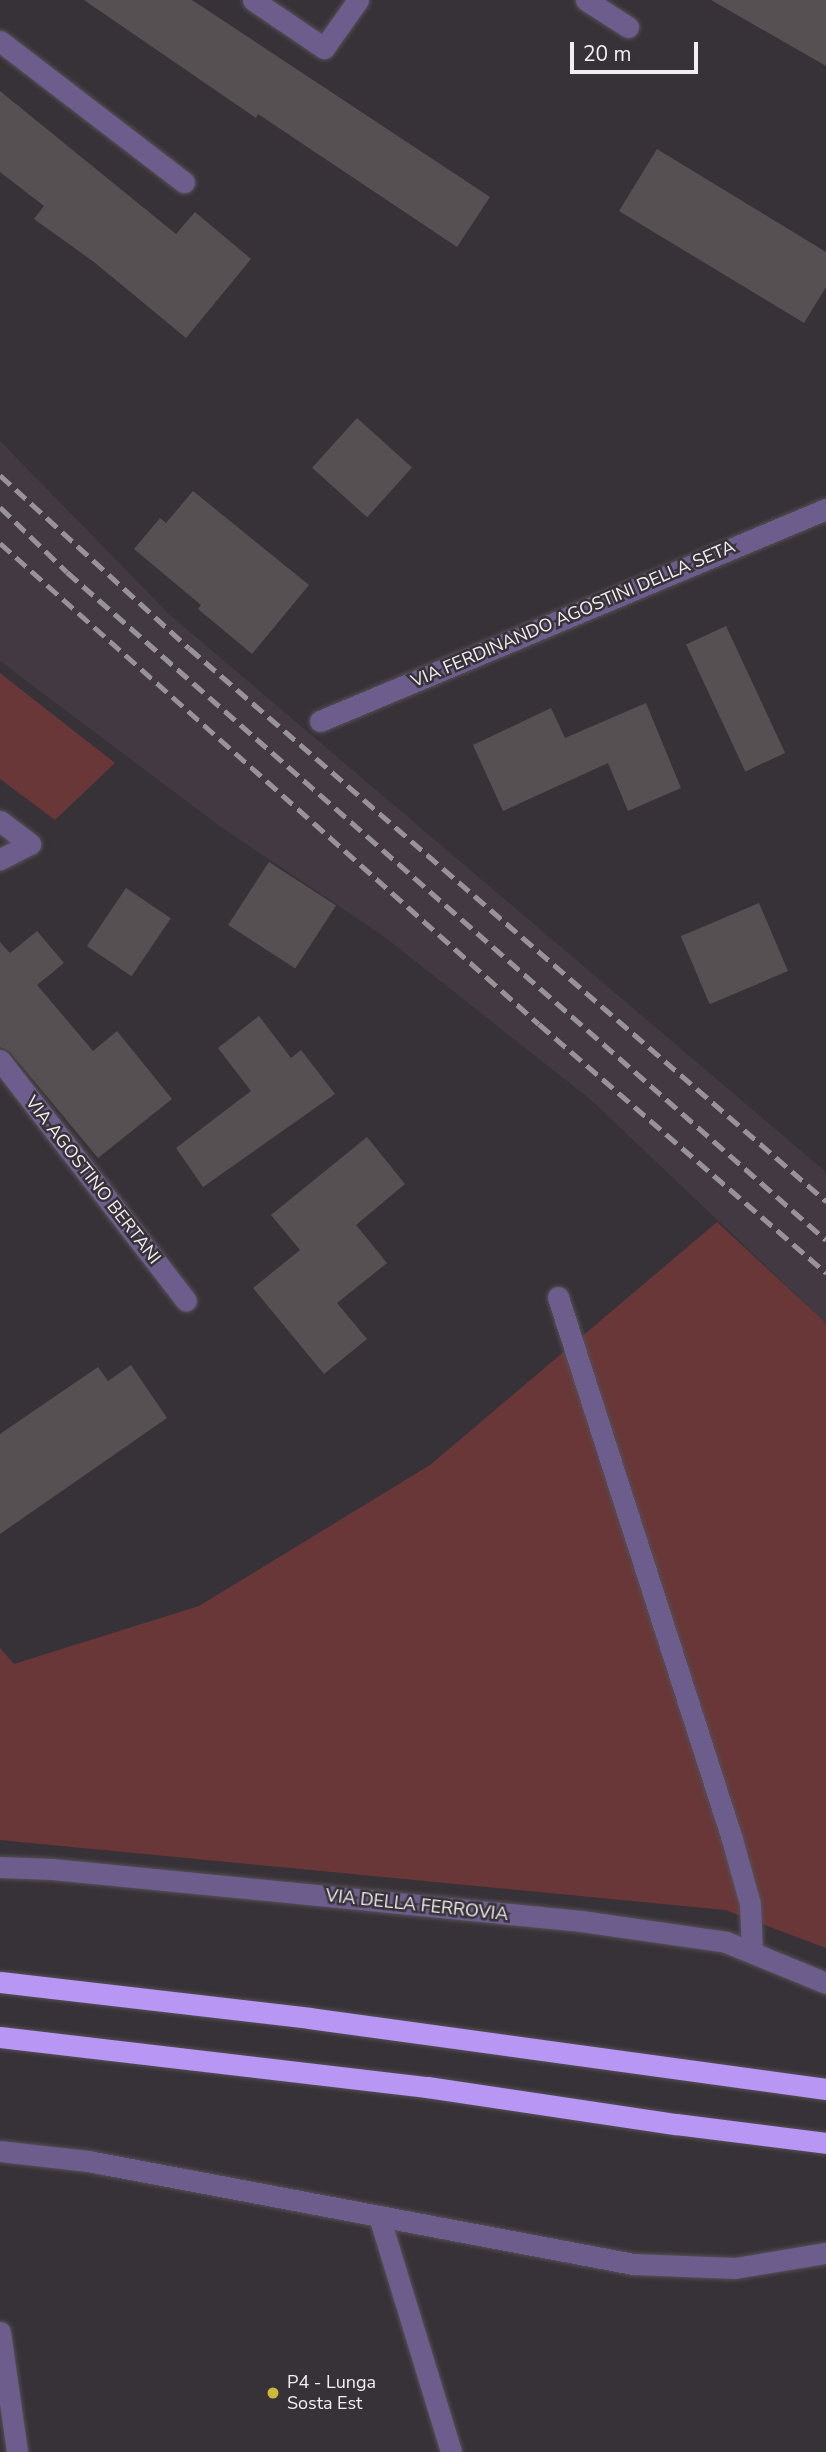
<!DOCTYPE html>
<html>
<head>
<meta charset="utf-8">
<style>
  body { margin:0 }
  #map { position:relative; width:826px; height:2452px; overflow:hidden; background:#373237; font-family:"Nunito Sans",sans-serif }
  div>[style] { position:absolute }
  .built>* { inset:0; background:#433942 }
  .green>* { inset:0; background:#693738 }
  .building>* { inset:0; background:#575053; transform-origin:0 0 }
  .roads { filter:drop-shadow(0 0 2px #555055) drop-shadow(0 0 2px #555055) }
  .minor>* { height:21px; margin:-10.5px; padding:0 10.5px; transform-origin:10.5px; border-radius:10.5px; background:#6d5d8c }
  .highway>* { height:21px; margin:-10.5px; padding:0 10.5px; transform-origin:10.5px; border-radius:10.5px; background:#b796f4 }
  .rail>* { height:5px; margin-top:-2.5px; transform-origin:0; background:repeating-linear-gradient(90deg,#989397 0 14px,transparent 0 21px) }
  .dots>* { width:19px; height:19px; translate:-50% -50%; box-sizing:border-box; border:4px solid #373237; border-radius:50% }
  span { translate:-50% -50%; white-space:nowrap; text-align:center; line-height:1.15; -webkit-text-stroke:5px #373237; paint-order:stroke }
  .street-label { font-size:18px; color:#f1edf0 }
  .poi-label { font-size:18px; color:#f1edf0 }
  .left { translate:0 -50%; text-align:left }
  .scale { position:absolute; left:570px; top:42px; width:128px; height:32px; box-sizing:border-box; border:4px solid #f1edf0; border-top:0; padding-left:9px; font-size:21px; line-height:24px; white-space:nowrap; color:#f1edf0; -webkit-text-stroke:5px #373237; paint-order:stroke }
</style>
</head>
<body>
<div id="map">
  <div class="built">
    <i style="clip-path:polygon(0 441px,170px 615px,826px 1172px,826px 1323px,591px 1100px,382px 935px,221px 827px,0 661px)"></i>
  </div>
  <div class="green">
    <i style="clip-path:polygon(0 673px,115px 763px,55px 820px,0 779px)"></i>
    <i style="clip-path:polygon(717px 1222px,826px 1323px,826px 1948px,725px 1910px,0 1840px,0 1648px,14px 1664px,199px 1606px,430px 1465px)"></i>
  </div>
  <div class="building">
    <i style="clip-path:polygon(84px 0,192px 0,490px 197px,457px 247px,258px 114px,256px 118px)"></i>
    <i style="clip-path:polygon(711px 0,826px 0,826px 66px)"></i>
    <i style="clip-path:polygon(0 91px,176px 234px,195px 212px,251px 259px,186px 338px,94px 262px,34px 219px,44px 206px,0 172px)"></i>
    <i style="clip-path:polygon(657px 149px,826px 252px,826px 287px,804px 323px,619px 211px)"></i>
    <i style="left:357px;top:418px;width:74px;height:67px;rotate:42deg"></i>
    <i style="clip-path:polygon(193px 491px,309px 585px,252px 654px,198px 609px,201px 605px,134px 549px,160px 518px,166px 523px)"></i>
    <i style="left:726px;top:626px;width:140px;height:44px;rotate:65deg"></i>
    <i style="clip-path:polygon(646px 703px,681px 788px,628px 811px,608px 763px,503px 811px,473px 745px,551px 708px,565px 738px)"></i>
    <i style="left:269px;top:862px;width:80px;height:75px;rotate:33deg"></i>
    <i style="left:126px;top:888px;width:54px;height:70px;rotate:34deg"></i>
    <i style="left:759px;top:903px;width:74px;height:85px;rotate:67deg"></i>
    <i style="clip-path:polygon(37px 931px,64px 963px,37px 985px,93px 1051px,117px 1031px,172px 1099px,98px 1158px,10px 1052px,0 1047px,0 942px,10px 953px)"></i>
    <i style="clip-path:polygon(259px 1016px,291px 1058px,301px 1050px,335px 1094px,203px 1187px,176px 1148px,251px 1091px,218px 1048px)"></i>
    <i style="clip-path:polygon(367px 1137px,405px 1184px,356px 1225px,387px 1263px,337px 1303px,367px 1339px,324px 1374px,253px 1288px,300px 1250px,271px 1215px)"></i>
    <i style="clip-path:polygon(131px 1365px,167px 1418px,0 1534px,0 1434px,98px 1367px,108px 1381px)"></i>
  </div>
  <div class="roads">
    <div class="minor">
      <i style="left:253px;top:0;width:86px;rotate:34.1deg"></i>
      <i style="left:324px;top:48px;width:59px;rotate:-54.7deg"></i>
      <i style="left:586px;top:0;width:50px;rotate:32.7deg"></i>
      <i style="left:0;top:41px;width:232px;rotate:37.5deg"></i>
      <i style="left:320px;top:721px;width:549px;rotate:-22.73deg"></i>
      <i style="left:0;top:821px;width:38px;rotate:37deg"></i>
      <i style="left:30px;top:844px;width:34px;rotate:153deg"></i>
      <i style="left:0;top:1060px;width:304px;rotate:52.3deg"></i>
      <i style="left:558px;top:1297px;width:569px;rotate:72.2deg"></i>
      <i style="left:732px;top:1839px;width:67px;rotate:74.5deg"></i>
      <i style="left:750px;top:1904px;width:48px;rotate:87.6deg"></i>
      <i style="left:0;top:1867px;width:52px;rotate:2.2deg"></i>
      <i style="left:52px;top:1869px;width:532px;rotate:5.61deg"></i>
      <i style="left:581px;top:1921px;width:147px;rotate:8.2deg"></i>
      <i style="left:726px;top:1942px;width:108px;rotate:22.3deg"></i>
      <i style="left:0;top:2151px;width:89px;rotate:6.5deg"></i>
      <i style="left:88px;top:2161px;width:555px;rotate:10.7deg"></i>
      <i style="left:633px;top:2264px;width:102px;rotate:2.2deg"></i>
      <i style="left:735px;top:2268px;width:92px;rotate:-9.4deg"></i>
      <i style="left:379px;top:2216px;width:247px;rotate:73deg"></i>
      <i style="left:0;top:2332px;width:121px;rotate:81.9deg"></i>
    </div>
    <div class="highway">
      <i style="left:0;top:1982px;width:311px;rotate:6.6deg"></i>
      <i style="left:309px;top:2018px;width:522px;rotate:7.82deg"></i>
      <i style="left:0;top:2037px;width:430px;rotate:6.7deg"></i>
      <i style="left:427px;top:2087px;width:252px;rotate:8.5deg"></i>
      <i style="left:676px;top:2124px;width:151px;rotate:7.2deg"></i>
    </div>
  </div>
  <div class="rail">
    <i style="left:0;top:475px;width:256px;rotate:42.5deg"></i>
    <i style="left:189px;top:648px;width:844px;rotate:40.96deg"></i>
    <i style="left:0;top:507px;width:93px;rotate:44.1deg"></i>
    <i style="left:67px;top:572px;width:1011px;rotate:41.35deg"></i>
    <i style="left:0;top:543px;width:722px;rotate:41.75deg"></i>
    <i style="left:539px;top:1024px;width:380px;rotate:40.9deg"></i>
  </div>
  <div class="dots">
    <i style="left:273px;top:2393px;background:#ccb938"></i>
  </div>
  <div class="street-label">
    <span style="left:573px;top:614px;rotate:-23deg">VIA FERDINANDO AGOSTINI DELLA SETA</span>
    <span style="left:93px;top:1180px;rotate:52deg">VIA AGOSTINO BERTANI</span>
    <span style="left:417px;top:1905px;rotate:6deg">VIA DELLA FERROVIA</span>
  </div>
  <div class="poi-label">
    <span class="left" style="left:287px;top:2393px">P4 - Lunga<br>Sosta Est</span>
  </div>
  <div class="scale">20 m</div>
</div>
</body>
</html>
